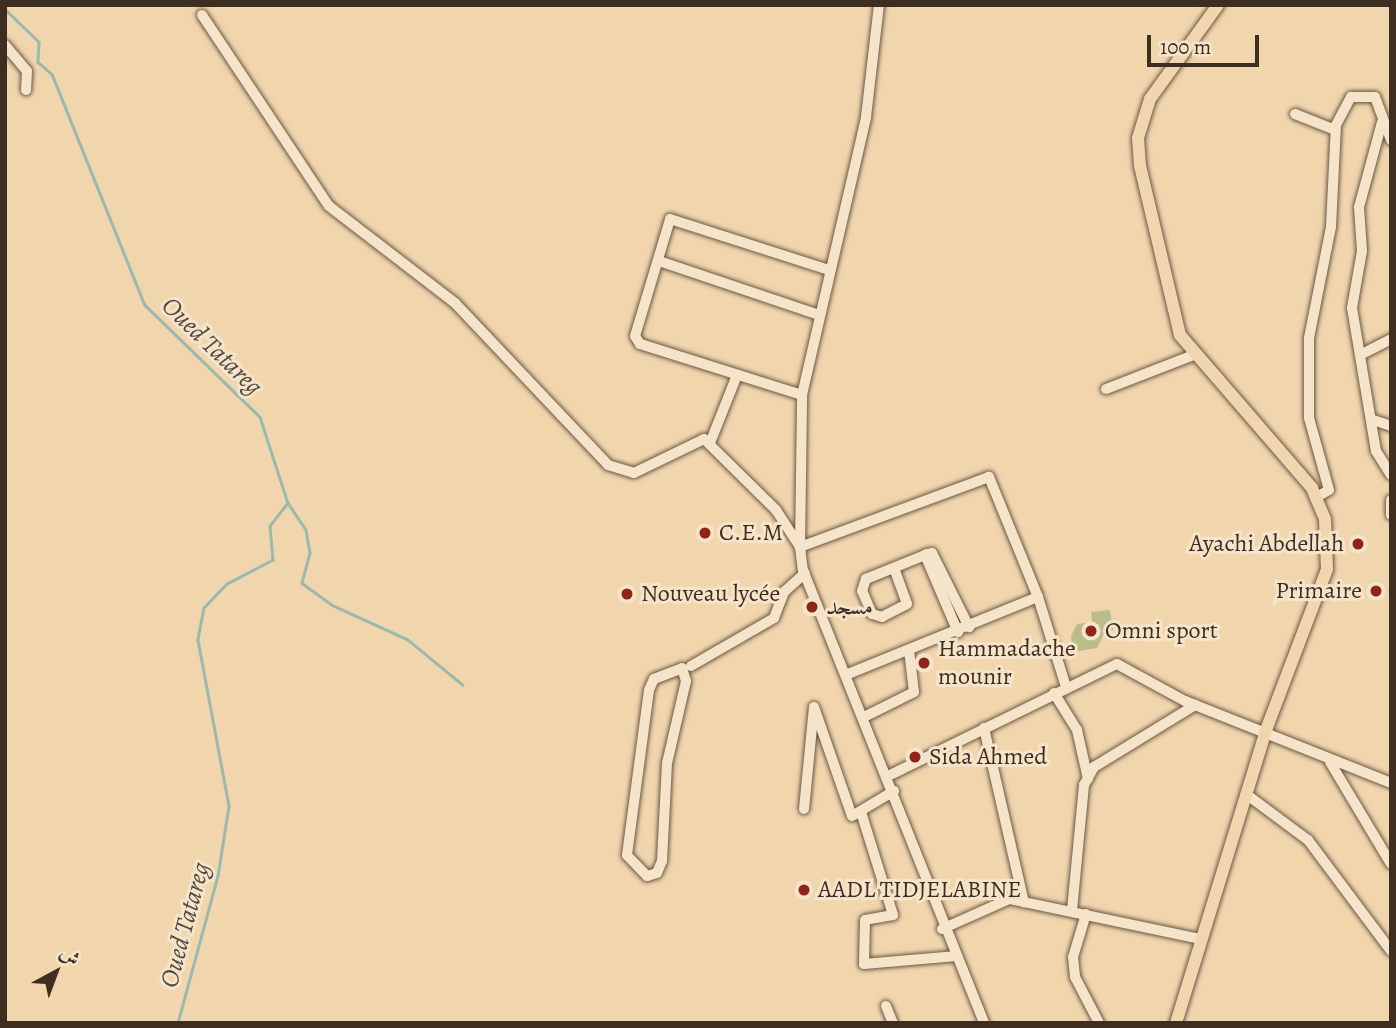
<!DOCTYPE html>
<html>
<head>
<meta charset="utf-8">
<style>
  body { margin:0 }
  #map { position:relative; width:1396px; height:1028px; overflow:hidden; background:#f1d6ad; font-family:Alegreya,Amiri,serif }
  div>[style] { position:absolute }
  .green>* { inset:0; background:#bbbd89 }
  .stream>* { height:2.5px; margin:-1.25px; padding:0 1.25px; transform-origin:1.25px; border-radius:1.25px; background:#9bb9ac }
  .roads { filter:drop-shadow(0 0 2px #6b5845) drop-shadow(0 0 2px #6b5845) }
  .minor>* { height:10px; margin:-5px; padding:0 5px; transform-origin:5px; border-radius:5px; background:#f6e4ca }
  .major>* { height:12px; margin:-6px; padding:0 6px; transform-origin:6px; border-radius:6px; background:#f1d6ad }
  .dots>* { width:19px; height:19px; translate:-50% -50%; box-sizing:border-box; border:4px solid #f6e4ca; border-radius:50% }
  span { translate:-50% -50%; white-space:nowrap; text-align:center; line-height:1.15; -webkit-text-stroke:6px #f6e4ca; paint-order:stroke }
  .poi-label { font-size:24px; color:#3e2e22 }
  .left { translate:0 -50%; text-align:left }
  .right { translate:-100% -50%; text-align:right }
  .water-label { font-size:26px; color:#514a3e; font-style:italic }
  .frame { position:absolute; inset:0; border:7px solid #3e2e22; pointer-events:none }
  .north { position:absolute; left:21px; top:937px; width:70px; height:70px; -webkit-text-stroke:5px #f6e4ca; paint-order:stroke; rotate:41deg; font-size:19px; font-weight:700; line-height:28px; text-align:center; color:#3e2e22 }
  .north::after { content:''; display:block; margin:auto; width:24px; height:32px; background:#3e2e22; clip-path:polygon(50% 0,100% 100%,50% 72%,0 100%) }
  .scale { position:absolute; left:1147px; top:35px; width:112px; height:32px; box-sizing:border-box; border:4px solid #3e2e22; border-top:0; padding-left:9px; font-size:21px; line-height:24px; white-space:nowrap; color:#3e2e22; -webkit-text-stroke:5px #f6e4ca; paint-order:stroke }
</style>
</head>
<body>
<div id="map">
  <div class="green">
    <i style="clip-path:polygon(1110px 610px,1113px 630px,1105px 632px,1097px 648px,1073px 652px,1071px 636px,1077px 624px,1092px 622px,1091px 612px)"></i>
  </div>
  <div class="stream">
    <i style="left:5px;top:9px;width:47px;rotate:44.1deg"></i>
    <i style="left:39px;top:42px;width:20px;rotate:93deg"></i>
    <i style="left:38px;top:62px;width:18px;rotate:41deg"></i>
    <i style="left:52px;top:74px;width:249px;rotate:68.1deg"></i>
    <i style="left:145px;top:305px;width:161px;rotate:44.2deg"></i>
    <i style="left:260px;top:417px;width:90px;rotate:72deg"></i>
    <i style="left:288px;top:503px;width:29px;rotate:128deg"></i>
    <i style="left:270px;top:526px;width:34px;rotate:85deg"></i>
    <i style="left:273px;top:560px;width:52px;rotate:152.4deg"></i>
    <i style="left:227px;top:584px;width:33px;rotate:134deg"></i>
    <i style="left:204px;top:608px;width:33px;rotate:101deg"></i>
    <i style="left:198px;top:640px;width:169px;rotate:79.4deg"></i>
    <i style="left:229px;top:806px;width:71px;rotate:98.9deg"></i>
    <i style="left:218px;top:876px;width:152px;rotate:105.2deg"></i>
    <i style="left:288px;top:503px;width:32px;rotate:56deg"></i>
    <i style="left:306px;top:530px;width:23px;rotate:80deg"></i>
    <i style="left:310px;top:553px;width:31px;rotate:105deg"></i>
    <i style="left:302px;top:583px;width:37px;rotate:36deg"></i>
    <i style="left:332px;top:605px;width:82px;rotate:24.4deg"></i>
    <i style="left:407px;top:639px;width:72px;rotate:39.4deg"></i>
  </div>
  <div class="roads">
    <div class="minor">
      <i style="left:202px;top:15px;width:229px;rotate:56.4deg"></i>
      <i style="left:329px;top:206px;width:159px;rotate:37.6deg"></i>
      <i style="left:455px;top:303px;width:223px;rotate:46.6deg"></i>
      <i style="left:608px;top:465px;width:27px;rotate:17deg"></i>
      <i style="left:634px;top:473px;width:78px;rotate:-25.9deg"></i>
      <i style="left:704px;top:439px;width:101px;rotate:44.6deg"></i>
      <i style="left:776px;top:510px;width:44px;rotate:57deg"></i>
      <i style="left:800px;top:547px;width:23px;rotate:83deg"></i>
      <i style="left:803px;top:570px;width:488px;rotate:68.2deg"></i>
      <i style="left:5px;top:45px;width:34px;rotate:50deg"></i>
      <i style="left:27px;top:71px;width:19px;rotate:93deg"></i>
      <i style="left:1295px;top:114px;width:43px;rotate:21.8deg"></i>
      <i style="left:1382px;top:122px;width:88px;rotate:105.1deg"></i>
      <i style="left:1359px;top:207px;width:44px;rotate:86.1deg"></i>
      <i style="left:1362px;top:251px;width:58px;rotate:100deg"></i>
      <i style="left:1352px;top:308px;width:145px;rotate:80.5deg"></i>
      <i style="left:1376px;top:451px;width:28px;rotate:58deg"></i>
      <i style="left:659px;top:261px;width:169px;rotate:18.6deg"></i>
      <i style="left:1362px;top:354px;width:33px;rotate:-27deg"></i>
      <i style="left:1106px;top:389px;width:91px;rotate:-21.2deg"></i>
      <i style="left:802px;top:395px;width:170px;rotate:-162.5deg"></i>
      <i style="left:640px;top:344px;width:9px;rotate:-122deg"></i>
      <i style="left:635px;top:336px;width:122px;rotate:-73.3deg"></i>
      <i style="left:670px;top:219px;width:167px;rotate:17.8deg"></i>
      <i style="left:1373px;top:420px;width:19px;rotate:18deg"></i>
      <i style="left:710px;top:443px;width:73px;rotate:-68.3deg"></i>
      <i style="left:1315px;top:498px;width:16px;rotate:-30deg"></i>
      <i style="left:1329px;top:490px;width:75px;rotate:-105.5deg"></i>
      <i style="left:1309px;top:418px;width:80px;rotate:-90deg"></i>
      <i style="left:1309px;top:338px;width:113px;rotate:-78.8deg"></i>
      <i style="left:1331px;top:227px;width:102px;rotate:-87.2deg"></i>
      <i style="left:1336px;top:125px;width:32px;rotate:-62deg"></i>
      <i style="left:1351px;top:97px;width:24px"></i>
      <i style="left:1375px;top:97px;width:46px;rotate:69.6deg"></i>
      <i style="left:1391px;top:500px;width:15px;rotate:90deg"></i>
      <i style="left:925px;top:555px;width:84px;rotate:66.8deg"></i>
      <i style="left:894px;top:568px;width:38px;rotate:70deg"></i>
      <i style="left:907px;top:604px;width:28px;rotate:153deg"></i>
      <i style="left:882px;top:617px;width:10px;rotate:-163deg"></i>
      <i style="left:872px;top:614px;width:25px;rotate:-113deg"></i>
      <i style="left:862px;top:591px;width:13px;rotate:-72deg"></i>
      <i style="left:866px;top:579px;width:64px;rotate:-22.1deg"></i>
      <i style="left:925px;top:555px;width:2px;rotate:-27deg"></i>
      <i style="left:927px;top:554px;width:5px;rotate:-11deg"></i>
      <i style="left:932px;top:553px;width:83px;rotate:63.4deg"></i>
      <i style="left:1038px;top:597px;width:94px;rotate:72.7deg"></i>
      <i style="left:691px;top:666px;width:96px;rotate:-30deg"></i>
      <i style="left:774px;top:618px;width:28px;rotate:-69deg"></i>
      <i style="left:784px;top:592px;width:28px;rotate:-42deg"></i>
      <i style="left:682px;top:668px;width:14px;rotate:73deg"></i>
      <i style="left:686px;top:681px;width:84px;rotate:103deg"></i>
      <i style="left:667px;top:763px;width:98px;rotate:92.9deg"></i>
      <i style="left:662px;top:861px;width:13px;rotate:113deg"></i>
      <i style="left:657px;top:873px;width:10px;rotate:163deg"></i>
      <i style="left:647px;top:876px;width:29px;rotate:-134deg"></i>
      <i style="left:627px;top:855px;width:166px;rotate:-82.4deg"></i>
      <i style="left:649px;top:690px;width:12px;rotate:-66deg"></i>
      <i style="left:654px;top:679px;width:30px;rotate:-21deg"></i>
      <i style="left:848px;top:674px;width:205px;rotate:-22.1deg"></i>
      <i style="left:1038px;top:597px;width:130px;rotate:-112.2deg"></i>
      <i style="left:989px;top:477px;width:202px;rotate:159.7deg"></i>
      <i style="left:800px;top:547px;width:152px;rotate:-89.2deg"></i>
      <i style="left:802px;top:395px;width:285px;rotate:-77deg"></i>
      <i style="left:866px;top:117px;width:113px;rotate:-83.4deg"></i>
      <i style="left:1054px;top:693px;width:44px;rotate:58.1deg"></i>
      <i style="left:1077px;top:730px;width:50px;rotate:77.3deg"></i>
      <i style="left:864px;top:717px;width:56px;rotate:-26.6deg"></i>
      <i style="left:914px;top:692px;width:42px;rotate:-96.8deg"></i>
      <i style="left:984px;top:728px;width:179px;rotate:77.1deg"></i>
      <i style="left:1330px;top:762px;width:119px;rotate:59.1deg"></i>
      <i style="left:886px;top:777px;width:257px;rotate:-26.1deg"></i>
      <i style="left:1117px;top:664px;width:77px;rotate:28.6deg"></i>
      <i style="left:1185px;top:701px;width:222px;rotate:21.7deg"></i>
      <i style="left:1246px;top:794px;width:77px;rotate:36.6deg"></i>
      <i style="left:1308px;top:840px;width:139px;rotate:53.2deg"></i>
      <i style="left:804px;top:809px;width:102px;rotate:-84.4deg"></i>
      <i style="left:814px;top:707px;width:115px;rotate:70.8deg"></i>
      <i style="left:852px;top:816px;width:49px;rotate:-30.8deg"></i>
      <i style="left:861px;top:812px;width:108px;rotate:72.7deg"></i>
      <i style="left:893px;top:915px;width:28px;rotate:170deg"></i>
      <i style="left:865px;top:920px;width:44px;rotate:91.3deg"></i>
      <i style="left:864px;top:964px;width:93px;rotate:-4.9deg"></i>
      <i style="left:1072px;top:910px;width:126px;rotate:-84.5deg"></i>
      <i style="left:1084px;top:785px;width:21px;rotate:-61deg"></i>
      <i style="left:1094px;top:767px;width:119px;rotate:-31.5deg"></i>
      <i style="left:1086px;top:914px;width:45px;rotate:106.8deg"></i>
      <i style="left:1073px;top:957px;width:20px;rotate:84deg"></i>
      <i style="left:1075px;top:977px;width:52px;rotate:62.4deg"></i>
      <i style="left:942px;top:929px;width:73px;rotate:-24.1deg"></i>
      <i style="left:1009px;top:899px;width:196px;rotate:11.8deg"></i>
      <i style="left:886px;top:1006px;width:18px;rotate:68deg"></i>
    </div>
    <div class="major">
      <i style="left:1176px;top:1023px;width:307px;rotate:-72.9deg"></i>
      <i style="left:1266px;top:730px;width:172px;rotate:-69.2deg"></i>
      <i style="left:1327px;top:569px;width:50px;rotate:-92.3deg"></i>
      <i style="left:1325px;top:519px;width:34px;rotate:-113deg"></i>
      <i style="left:1312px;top:488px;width:202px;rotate:-130.8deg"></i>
      <i style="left:1180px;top:335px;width:174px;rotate:-103.3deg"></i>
      <i style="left:1140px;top:166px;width:28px;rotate:-94deg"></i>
      <i style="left:1138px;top:138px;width:41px;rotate:-72.9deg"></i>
      <i style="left:1150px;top:99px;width:116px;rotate:-54.1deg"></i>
    </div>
  </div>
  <div class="dots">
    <i style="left:705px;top:533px;background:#8f2418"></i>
    <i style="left:1358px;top:544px;background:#8f2418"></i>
    <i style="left:1376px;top:591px;background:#8f2418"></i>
    <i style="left:627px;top:594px;background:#8f2418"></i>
    <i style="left:812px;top:607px;background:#8f2418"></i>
    <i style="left:1091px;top:631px;background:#8f2418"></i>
    <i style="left:924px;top:663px;background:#8f2418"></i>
    <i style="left:915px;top:757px;background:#8f2418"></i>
    <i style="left:804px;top:890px;background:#8f2418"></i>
  </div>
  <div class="poi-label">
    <span class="left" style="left:719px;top:533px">C.E.M</span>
    <span class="right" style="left:1344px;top:544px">Ayachi Abdellah</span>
    <span class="right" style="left:1362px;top:591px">Primaire</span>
    <span class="left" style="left:641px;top:594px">Nouveau lycée</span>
    <span class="left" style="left:826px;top:607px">مسجد</span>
    <span class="left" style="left:1105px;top:631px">Omni sport</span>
    <span class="left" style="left:938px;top:663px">Hammadache<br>mounir</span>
    <span class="left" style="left:929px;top:757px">Sida Ahmed</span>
    <span class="left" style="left:818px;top:890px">AADL TIDJELABINE</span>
  </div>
  <div class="water-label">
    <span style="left:212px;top:346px;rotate:44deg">Oued Tatareg</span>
    <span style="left:185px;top:925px;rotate:-75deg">Oued Tatareg</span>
  </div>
  <div class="frame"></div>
  <div class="north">ش</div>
  <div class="scale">100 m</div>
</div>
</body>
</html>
